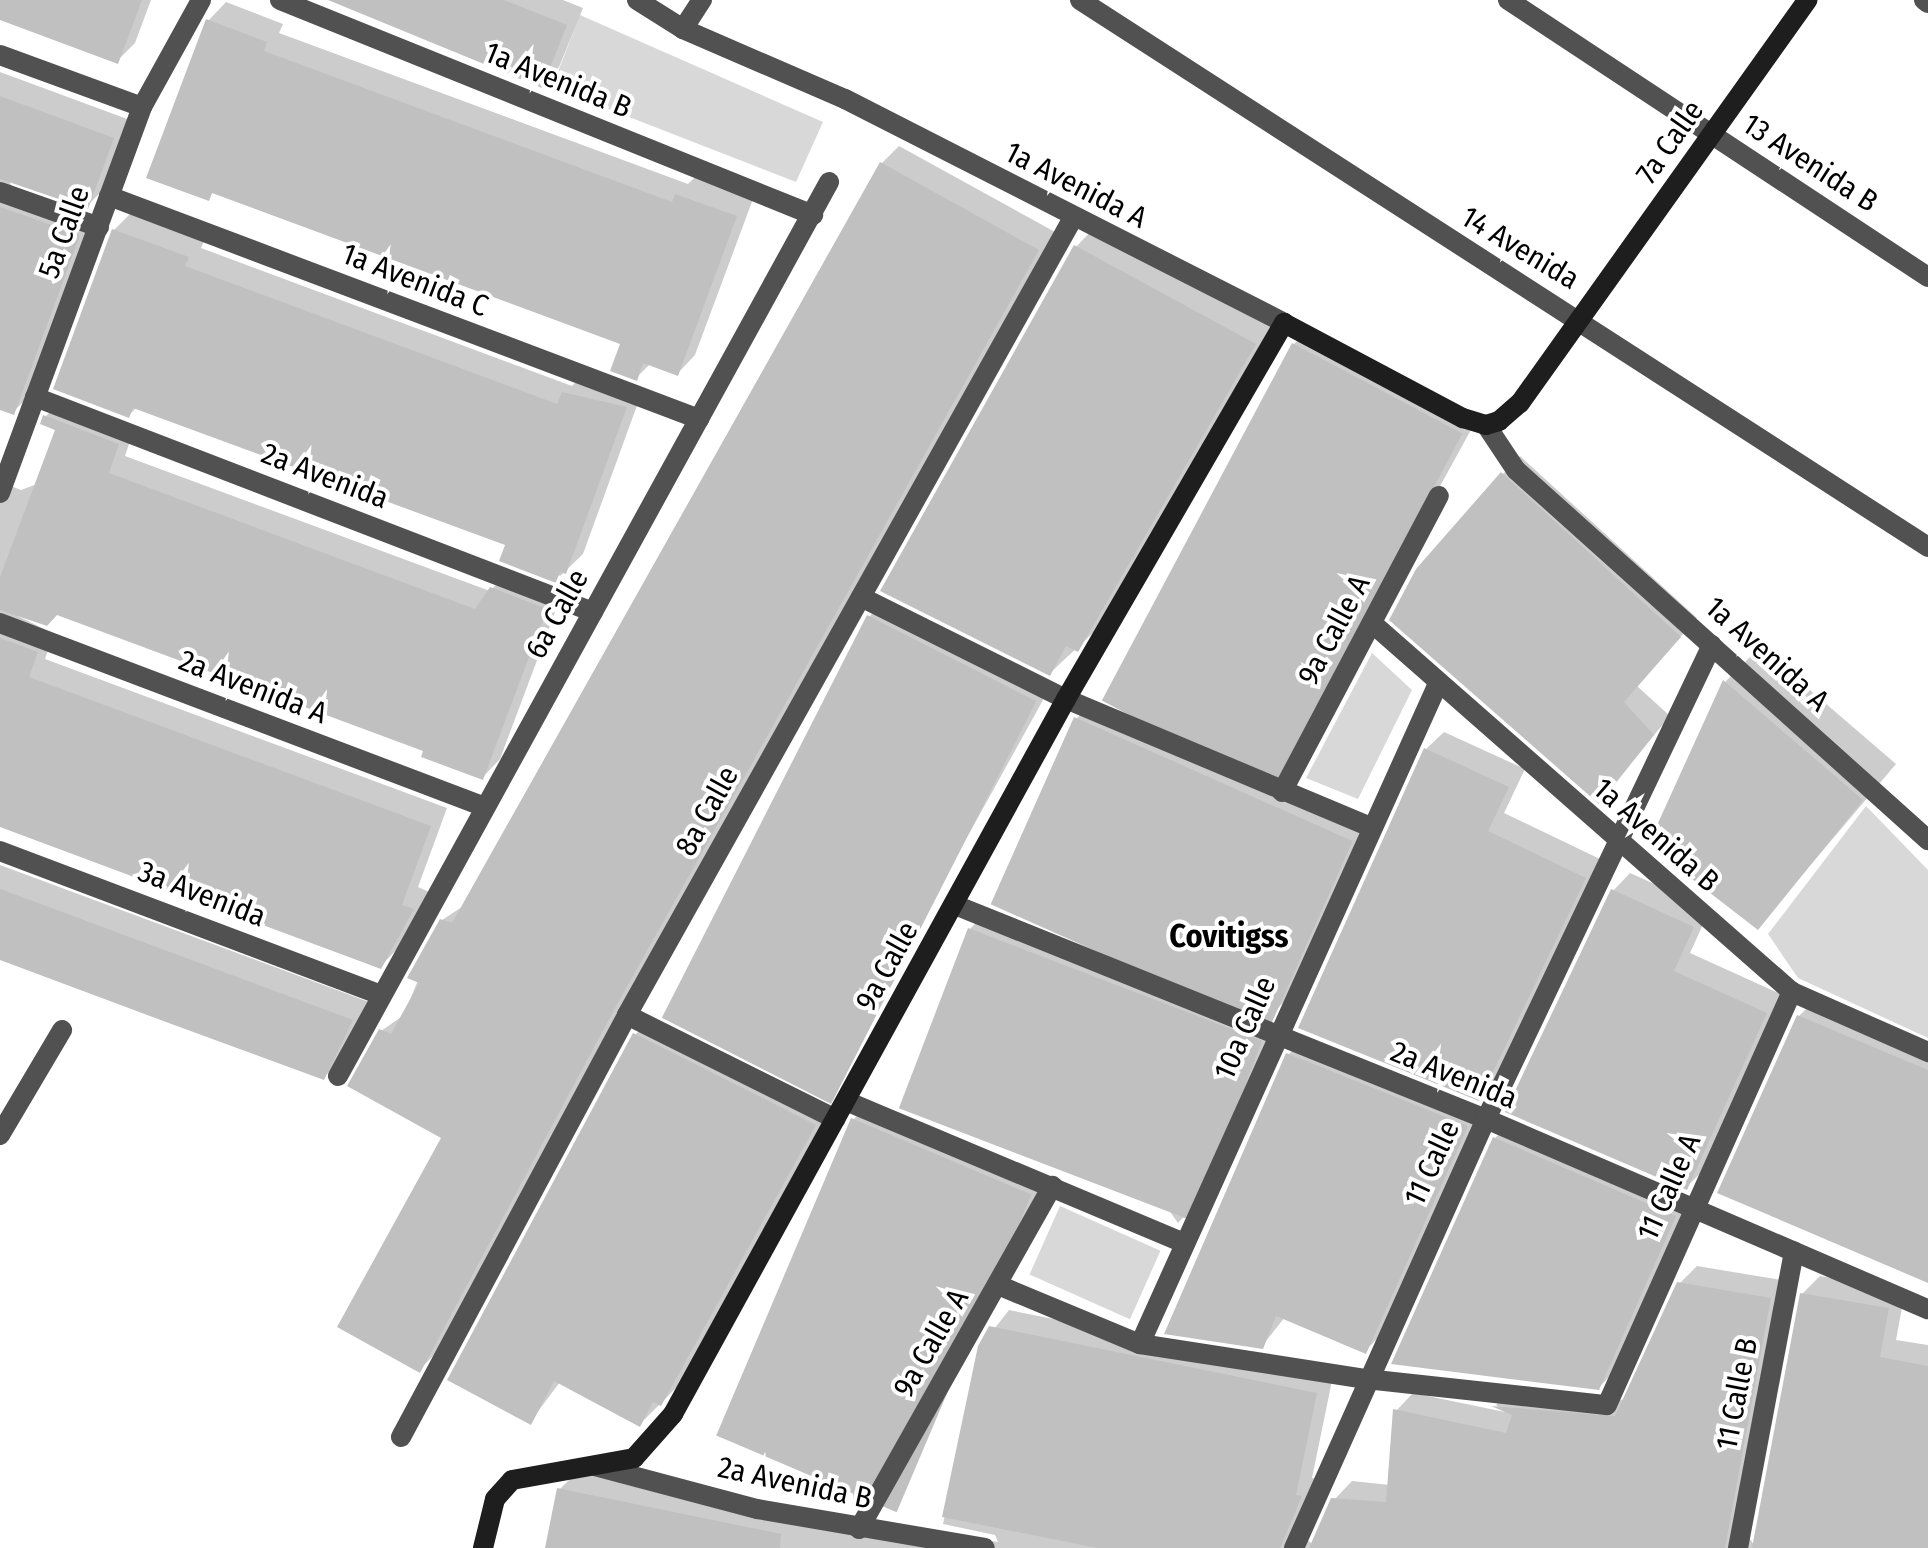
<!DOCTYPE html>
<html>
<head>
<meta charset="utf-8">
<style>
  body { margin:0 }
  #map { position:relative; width:1928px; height:1548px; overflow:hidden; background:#fff; font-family:"Fira Sans Condensed",sans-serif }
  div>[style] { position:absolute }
  .green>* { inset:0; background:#d8d8d8; transform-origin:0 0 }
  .shadow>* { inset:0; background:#0003 }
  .building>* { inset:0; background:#c0c0c0; transform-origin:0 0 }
  .service>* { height:20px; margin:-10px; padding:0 10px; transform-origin:10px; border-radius:10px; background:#515151 }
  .minor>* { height:20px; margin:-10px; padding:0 10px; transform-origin:10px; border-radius:10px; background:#515151 }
  .tertiary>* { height:20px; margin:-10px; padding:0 10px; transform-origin:10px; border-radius:10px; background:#515151 }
  .secondary>* { height:20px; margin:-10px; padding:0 10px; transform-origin:10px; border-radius:10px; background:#1e1e1e }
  span { translate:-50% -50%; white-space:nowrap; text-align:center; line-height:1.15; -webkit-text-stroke:8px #fff; paint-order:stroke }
  .street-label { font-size:30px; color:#000 }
  .neighbourhood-label { font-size:32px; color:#000; font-weight:700 }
</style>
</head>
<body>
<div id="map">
  <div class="green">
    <i style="clip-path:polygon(580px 15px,823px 122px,796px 182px,552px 87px)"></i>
    <i style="clip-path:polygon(1372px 653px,1412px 690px,1358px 799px,1306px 778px)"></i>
    <i style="clip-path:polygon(1866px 806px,1928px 870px,1928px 1038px,1798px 978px,1768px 934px)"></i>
    <i style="left:1060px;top:1206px;width:110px;height:75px;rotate:24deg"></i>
  </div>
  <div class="shadow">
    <i style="clip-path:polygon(0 0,151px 0,135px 43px,117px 61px,0 17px)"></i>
    <i style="clip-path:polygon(330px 0,563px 0,583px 8px,559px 67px,541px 85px)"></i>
    <i style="clip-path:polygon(226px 2px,283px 24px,279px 33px,688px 184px,695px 177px,753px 199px,695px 355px,678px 373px,651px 363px,636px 378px,623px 342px,214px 191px,208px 198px,209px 20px)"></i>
    <i style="clip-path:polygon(0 72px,130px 120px,105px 188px,87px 206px,8px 178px,12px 187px,96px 217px,31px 394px,13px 412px,0 407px)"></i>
    <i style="clip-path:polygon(899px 146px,1055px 232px,437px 1352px,419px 1370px,444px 1137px,381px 1031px,404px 1015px,442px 920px,465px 905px,882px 163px)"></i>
    <i style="clip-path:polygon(132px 212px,205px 239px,201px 248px,572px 386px,582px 375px,643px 389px,583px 554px,556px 580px,508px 544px,137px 407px,128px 416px,114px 230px)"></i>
    <i style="clip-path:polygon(1093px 229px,1272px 326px,1095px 631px,1050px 673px,1076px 247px)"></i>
    <i style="clip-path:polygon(1311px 327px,1478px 417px,1294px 752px,1276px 770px,1294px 344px)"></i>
    <i style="clip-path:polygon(63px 399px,135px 426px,125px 456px,490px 591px,509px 571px,563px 591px,500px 759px,483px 777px,427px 749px,57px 613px,18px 616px,54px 634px,45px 659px,447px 808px,418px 887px,429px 892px,398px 948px,381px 966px,0 824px,0 470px,6px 484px,21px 490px,37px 484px,58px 428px,46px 416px)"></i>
    <i style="clip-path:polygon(1520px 456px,1697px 618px,1637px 686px,1670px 716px,1599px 801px,1503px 474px)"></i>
    <i style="clip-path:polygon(886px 599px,1053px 682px,836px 1074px,818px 1092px,869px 617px)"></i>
    <i style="clip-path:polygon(1760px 647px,1896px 764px,1758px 927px,1651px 844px,1726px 681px)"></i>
    <i style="clip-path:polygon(1094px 701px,1369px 821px,1289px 997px,1271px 1015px,1076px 719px)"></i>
    <i style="clip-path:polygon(1444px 732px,1525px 769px,1504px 813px,1602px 860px,1496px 1081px,1479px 1098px,1426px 749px)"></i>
    <i style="clip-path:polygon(0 865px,369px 1002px,341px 1060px,324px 1077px,0 957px)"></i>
    <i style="clip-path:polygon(1630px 873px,1710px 909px,1690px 953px,1783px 995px,1704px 1170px,1686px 1187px,1613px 891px)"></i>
    <i style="clip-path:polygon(987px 911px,1277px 1025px,1195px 1205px,1178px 1223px,970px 929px)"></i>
    <i style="clip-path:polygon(1817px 998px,1928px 1046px,1928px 1280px,1799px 1016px)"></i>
    <i style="clip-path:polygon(652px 1017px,832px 1106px,678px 1386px,640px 1424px,560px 1382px,530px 1422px,635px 1035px)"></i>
    <i style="clip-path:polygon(1306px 1037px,1483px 1109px,1383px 1333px,1365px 1351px,1285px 1317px,1262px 1346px,1288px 1055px)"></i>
    <i style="clip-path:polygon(871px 1102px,1047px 1176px,870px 1491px,853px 1508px,853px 1120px)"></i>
    <i style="clip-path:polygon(1513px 1121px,1692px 1198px,1616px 1370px,1598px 1388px,1495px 1138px)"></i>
    <i style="clip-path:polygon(1697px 1266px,1787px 1281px,1741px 1527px,1755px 1546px,1802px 1294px,1820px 1276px,1905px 1291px,1896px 1340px,1928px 1345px,1928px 1548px,548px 1548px,560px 1489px,577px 1472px,998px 1542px,995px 1535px,943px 1524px,980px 1347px,1009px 1310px,1333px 1376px,1312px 1478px,1318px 1479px,1297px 1530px,1313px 1545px,1334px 1500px,1352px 1481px,1390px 1485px,1396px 1411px,1413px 1393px,1505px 1412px,1496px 1405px,1511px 1390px,1624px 1400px,1679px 1284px)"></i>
  </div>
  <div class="building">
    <i style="clip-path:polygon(0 0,142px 0,118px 64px,0 20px)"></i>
    <i style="clip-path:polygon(328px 0,504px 0,567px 25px,542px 88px)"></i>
    <i style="clip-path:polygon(206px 19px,267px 42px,264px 51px,672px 202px,675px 194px,737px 216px,678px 376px,643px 363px,637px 381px,610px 371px,620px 344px,212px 193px,209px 201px,146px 178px)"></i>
    <i style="clip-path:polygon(0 96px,114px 138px,88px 209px,0 179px)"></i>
    <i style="clip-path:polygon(880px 162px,1039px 250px,615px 1008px,420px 1373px,337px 1327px,441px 1138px,347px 1086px,379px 1029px,391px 1034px,419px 983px,407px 978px,440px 919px,452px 923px)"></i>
    <i style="clip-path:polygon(0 207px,80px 235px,14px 415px,0 410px)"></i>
    <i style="clip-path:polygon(112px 229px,189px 257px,185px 266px,557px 404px,562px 392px,627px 407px,566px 574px,560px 572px,556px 583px,499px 561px,505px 545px,133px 408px,129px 418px,53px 389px)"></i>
    <i style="clip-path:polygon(1074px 245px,1256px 344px,1078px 652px,1066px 646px,1050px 676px,880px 591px)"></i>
    <i style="left:1292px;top:343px;width:193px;height:405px;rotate:28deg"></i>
    <i style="clip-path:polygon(43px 415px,119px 444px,109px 473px,475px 609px,490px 587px,547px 609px,483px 780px,421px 757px,423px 751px,57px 615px,47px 626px,0 610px,0 577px,55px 430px,40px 424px)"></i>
    <i style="clip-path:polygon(1501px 472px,1681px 637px,1624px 702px,1654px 735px,1599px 804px,1389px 620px,1416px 569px)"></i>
    <i style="left:867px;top:615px;width:190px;height:452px;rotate:27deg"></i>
    <i style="clip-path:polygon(0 638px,38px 652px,29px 677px,431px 826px,402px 905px,414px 909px,381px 969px,0 827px)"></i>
    <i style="clip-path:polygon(1723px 680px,1863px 800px,1758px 930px,1648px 845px)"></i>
    <i style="left:1074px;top:717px;width:305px;height:205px;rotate:24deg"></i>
    <i style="clip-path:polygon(1424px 748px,1509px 787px,1488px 831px,1586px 878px,1479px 1101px,1298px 1028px)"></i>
    <i style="clip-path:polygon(0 889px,30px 900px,353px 1020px,324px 1080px,166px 1022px,0 960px)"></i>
    <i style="clip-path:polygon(1611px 889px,1694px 927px,1674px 971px,1767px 1013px,1687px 1190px,1505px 1112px)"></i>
    <i style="left:968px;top:928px;width:315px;height:193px;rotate:21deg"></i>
    <i style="clip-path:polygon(1797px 1015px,1928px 1070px,1928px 1283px,1717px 1193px)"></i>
    <i style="clip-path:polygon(633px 1033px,816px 1125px,661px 1406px,653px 1402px,640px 1427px,554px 1381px,531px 1425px,447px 1380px)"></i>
    <i style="clip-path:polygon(1286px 1053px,1468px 1126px,1366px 1354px,1276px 1316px,1263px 1349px,1164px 1334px)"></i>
    <i style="left:851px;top:1118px;width:196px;height:345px;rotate:23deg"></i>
    <i style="clip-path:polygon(1493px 1137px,1676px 1216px,1599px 1390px,1391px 1364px)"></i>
    <i style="clip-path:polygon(1677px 1282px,1771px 1298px,1725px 1548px,1309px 1548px,1331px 1498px,1386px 1502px,1393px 1409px,1506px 1433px,1512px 1415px,1491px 1406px,1615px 1416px)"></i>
    <i style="clip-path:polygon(1800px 1293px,1889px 1308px,1880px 1357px,1928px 1366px,1928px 1548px,1752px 1548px)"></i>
    <i style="clip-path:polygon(989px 1326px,1317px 1393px,1296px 1495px,1302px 1496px,1280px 1548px,1097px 1548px,942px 1517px,978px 1346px)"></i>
    <i style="clip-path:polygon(557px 1488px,781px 1534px,780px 1548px,545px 1548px)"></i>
  </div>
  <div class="service">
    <i style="left:861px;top:597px;width:229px;rotate:26.5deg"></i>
    <i style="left:1066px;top:699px;width:331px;rotate:22.8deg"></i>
    <i style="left:1372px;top:623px;width:559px;rotate:41.3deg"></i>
    <i style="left:1792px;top:992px;width:149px;rotate:23.8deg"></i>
    <i style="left:1282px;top:792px;width:335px;rotate:-62.1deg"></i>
    <i style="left:627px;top:1015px;width:233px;rotate:26.5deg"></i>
    <i style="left:846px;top:1101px;width:366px;rotate:22.8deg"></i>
    <i style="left:0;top:1135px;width:122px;rotate:-59.4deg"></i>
    <i style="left:998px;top:1285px;width:154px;rotate:22.6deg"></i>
    <i style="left:1140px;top:1344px;width:229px;rotate:8.8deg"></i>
    <i style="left:1366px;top:1379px;width:242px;rotate:6.2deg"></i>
    <i style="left:1607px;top:1405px;width:453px;rotate:-65.9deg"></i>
    <i style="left:1140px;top:1344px;width:722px;rotate:-65.71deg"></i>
    <i style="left:859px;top:1529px;width:394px;rotate:-60.6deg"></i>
    <i style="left:1738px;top:1548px;width:302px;rotate:-79.3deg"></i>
  </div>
  <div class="minor">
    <i style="left:280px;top:0;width:575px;rotate:21.97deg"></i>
    <i style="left:1080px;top:0;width:1009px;rotate:32.82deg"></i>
    <i style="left:1508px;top:0;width:503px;rotate:33.41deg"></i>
    <i style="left:683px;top:29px;width:35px;rotate:-57deg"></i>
    <i style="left:0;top:55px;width:151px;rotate:20.1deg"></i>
    <i style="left:0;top:192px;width:105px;rotate:19.5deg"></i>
    <i style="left:109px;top:196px;width:631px;rotate:20.7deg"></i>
    <i style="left:35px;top:397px;width:598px;rotate:21.07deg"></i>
    <i style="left:1486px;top:425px;width:54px;rotate:56.3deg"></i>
    <i style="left:1516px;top:470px;width:554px;rotate:41.93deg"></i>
    <i style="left:0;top:493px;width:411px;rotate:-69.8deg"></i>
    <i style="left:142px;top:107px;width:122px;rotate:-61.1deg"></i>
    <i style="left:0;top:623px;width:519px;rotate:20.78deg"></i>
    <i style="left:0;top:851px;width:407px;rotate:20.7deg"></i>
    <i style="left:955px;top:905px;width:573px;rotate:21.95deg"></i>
    <i style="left:1486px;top:1119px;width:481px;rotate:23.3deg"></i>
    <i style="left:338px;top:1076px;width:1020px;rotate:-61.22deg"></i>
    <i style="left:401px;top:1437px;width:479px;rotate:-61.8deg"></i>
    <i style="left:627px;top:1015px;width:913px;rotate:-60.77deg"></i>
    <i style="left:595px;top:1466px;width:168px;rotate:14.9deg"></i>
    <i style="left:757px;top:1509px;width:231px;rotate:9.7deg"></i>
    <i style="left:1294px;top:1548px;width:470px;rotate:-65.9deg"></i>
    <i style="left:1486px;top:1119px;width:525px;rotate:-64.51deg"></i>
  </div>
  <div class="tertiary">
    <i style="left:637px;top:0;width:54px;rotate:32.2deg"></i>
    <i style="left:683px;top:29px;width:176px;rotate:23.4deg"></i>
    <i style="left:845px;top:99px;width:493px;rotate:27deg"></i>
    <i style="left:1924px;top:0;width:5px;rotate:37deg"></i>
  </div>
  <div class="secondary">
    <i style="left:483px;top:1548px;width:50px;rotate:-76.2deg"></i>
    <i style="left:495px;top:1499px;width:25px;rotate:-48deg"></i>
    <i style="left:512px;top:1480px;width:124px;rotate:-10.2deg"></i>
    <i style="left:634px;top:1458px;width:59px;rotate:-48.4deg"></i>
    <i style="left:673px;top:1414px;width:816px;rotate:-61.2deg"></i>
    <i style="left:1066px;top:699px;width:435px;rotate:-59.9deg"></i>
    <i style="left:1284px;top:323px;width:203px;rotate:28deg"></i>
    <i style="left:1463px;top:418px;width:24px;rotate:17deg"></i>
    <i style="left:1486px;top:425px;width:14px;rotate:-17deg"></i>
    <i style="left:1499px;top:421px;width:28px;rotate:-41deg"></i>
    <i style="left:1520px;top:403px;width:495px;rotate:-54.5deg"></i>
  </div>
  <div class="street-label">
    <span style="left:558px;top:80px;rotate:22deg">1a Avenida B</span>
    <span style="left:1670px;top:142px;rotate:-55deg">7a Calle</span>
    <span style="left:1810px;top:163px;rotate:33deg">13 Avenida B</span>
    <span style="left:1076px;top:185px;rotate:27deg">1a Avenida A</span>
    <span style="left:64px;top:232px;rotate:-70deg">5a Calle</span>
    <span style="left:1520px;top:248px;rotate:31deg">14 Avenida</span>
    <span style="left:415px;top:280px;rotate:21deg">1a Avenida C</span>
    <span style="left:325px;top:476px;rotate:21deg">2a Avenida</span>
    <span style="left:557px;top:614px;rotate:-61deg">6a Calle</span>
    <span style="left:1334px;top:630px;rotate:-62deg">9a Calle A</span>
    <span style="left:1767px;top:654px;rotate:42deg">1a Avenida A</span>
    <span style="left:253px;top:687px;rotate:21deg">2a Avenida A</span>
    <span style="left:707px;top:811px;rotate:-61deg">8a Calle</span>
    <span style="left:1656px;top:835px;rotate:41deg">1a Avenida B</span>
    <span style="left:202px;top:894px;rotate:21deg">3a Avenida</span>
    <span style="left:887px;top:966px;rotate:-61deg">9a Calle</span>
    <span style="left:1245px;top:1028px;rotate:-66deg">10a Calle</span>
    <span style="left:1454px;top:1075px;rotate:22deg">2a Avenida</span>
    <span style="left:1432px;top:1163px;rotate:-65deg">11 Calle</span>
    <span style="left:1669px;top:1187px;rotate:-66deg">11 Calle A</span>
    <span style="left:931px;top:1343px;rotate:-60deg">9a Calle A</span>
    <span style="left:1737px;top:1394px;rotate:-79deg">11 Calle B</span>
    <span style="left:795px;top:1483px;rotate:12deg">2a Avenida B</span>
  </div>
  <div class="neighbourhood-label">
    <span style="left:1229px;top:936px">Covitigss</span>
  </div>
</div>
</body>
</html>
